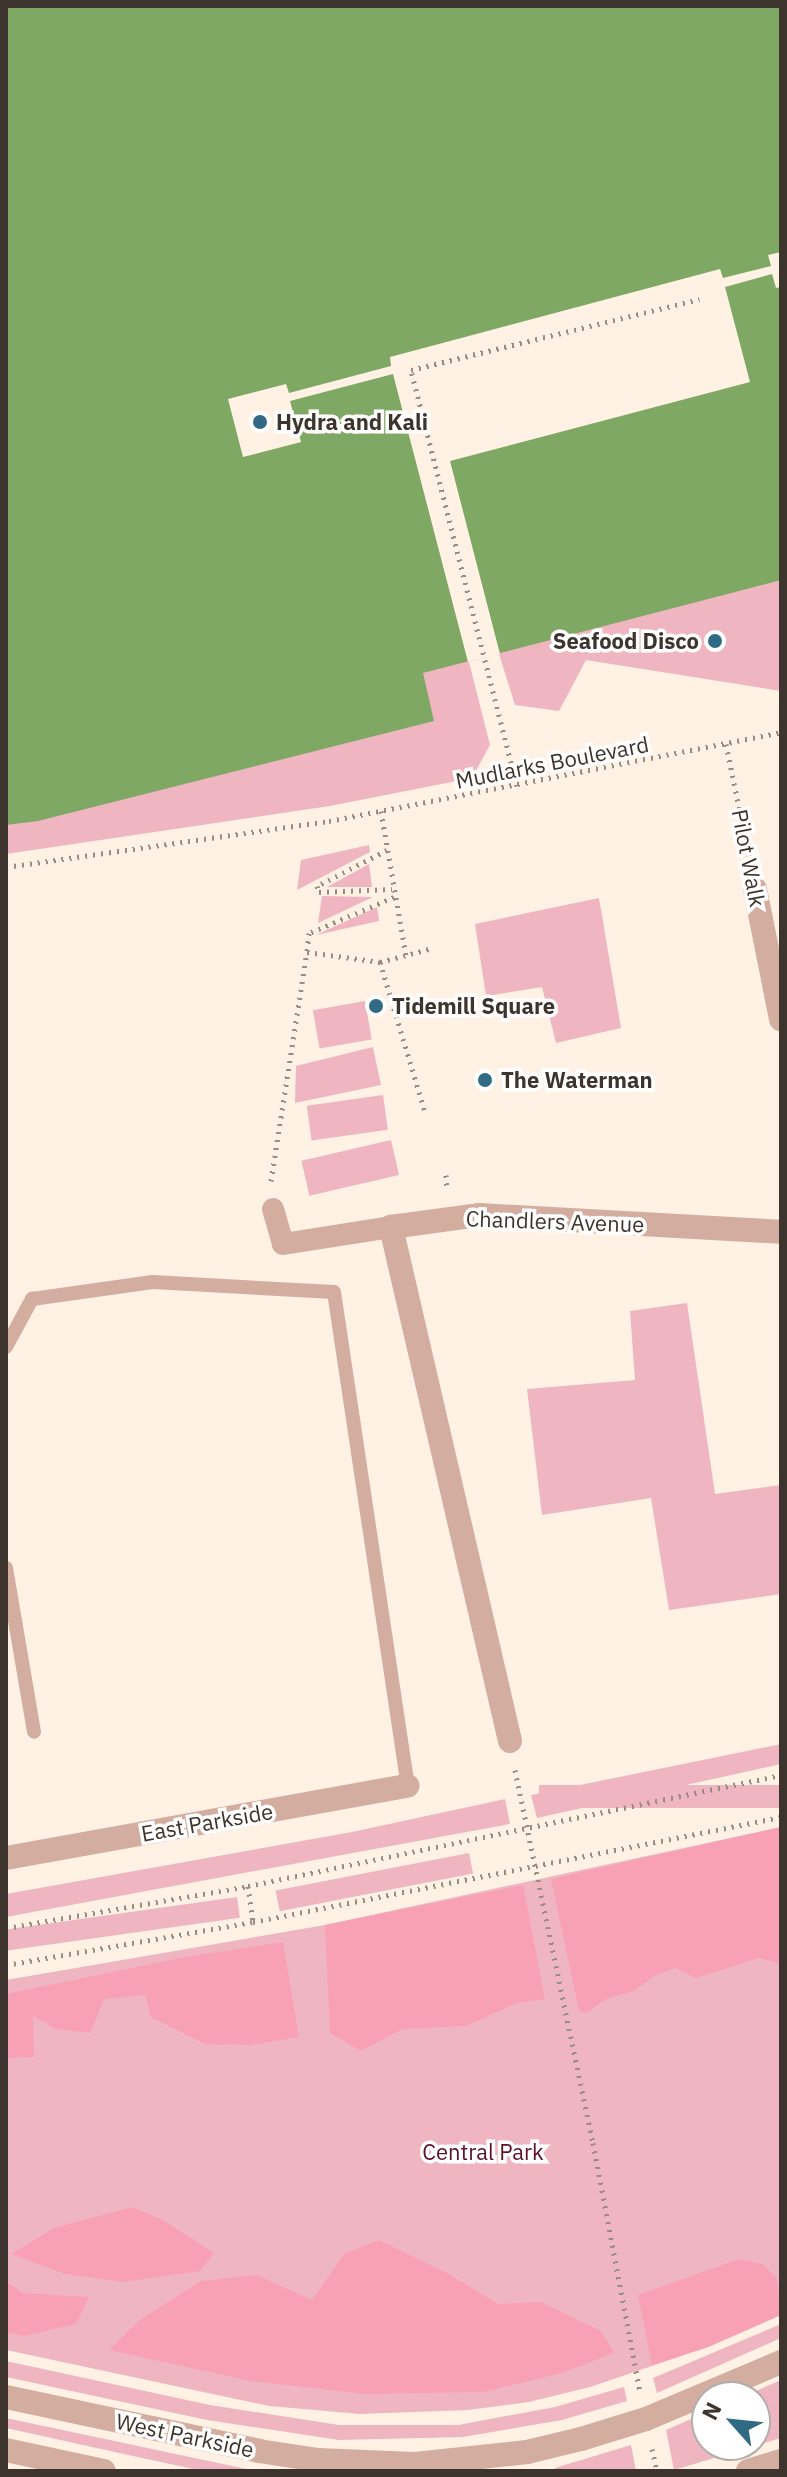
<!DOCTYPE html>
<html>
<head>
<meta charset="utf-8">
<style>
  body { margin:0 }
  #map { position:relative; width:787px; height:2477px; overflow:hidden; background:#fff2e5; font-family:"IBM Plex Sans",sans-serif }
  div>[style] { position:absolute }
  .green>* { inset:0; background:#efb6c1; transform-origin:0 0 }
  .forest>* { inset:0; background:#f9a1b4 }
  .water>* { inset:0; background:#7ea863 }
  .pier>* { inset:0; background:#fff2e5 }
  .path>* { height:5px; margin-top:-2.5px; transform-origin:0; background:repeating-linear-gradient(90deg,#988d83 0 2px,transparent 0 8px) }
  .service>* { height:14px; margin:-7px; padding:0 7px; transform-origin:7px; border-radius:7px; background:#d4ada1 }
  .pedestrian>* { height:22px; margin:-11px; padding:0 11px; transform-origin:11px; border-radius:11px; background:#d4ada1 }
  .minor>* { height:24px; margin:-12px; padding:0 12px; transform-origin:12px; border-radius:12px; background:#d4ada1 }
  .dots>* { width:22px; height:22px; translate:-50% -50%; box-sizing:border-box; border:4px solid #fff; border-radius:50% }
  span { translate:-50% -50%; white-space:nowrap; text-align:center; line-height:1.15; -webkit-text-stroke:7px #fff; paint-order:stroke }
  .poi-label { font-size:22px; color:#3d352d; font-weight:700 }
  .left { translate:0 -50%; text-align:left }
  .right { translate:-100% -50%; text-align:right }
  .street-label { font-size:22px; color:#3d352d }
  .park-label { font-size:22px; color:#5c0f2a }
  .frame { position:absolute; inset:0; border:8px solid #3d352d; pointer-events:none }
  .north { position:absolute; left:691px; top:2381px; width:80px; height:80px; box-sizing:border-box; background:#fff; border:2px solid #b1aeab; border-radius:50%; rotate:297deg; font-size:22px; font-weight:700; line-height:32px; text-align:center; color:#3d352d }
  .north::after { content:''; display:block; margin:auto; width:28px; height:36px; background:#316a84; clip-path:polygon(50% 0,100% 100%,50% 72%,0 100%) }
</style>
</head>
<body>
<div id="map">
  <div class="green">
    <i style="clip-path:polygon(781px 332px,781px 691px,586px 660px,559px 711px,515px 705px,499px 654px,469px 662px,490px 745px,472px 778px,330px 806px,6px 854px,6px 488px)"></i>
    <i style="clip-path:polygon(369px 845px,370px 852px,297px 890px,301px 860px)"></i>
    <i style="clip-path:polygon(369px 864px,372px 887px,327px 887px)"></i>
    <i style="clip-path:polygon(322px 896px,373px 897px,318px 923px)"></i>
    <i style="clip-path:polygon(599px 898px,621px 1028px,556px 1043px,542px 987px,486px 996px,475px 924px)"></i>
    <i style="clip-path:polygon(377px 907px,379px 921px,316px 935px)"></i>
    <i style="left:365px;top:1001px;width:39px;height:53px;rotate:80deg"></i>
    <i style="clip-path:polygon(373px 1047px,381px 1085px,295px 1103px,296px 1066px)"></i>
    <i style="left:383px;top:1095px;width:35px;height:77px;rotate:82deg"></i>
    <i style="left:391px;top:1140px;width:36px;height:92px;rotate:77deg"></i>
    <i style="clip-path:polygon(687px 1303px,715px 1494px,781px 1485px,781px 1594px,669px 1610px,651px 1498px,542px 1515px,527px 1389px,635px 1380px,630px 1311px)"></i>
    <i style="clip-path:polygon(781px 1744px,781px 1764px,537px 1818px,531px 1795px)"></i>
    <i style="left:781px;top:1785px;width:23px;height:242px;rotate:90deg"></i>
    <i style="clip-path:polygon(505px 1799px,510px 1824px,6px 1917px,6px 1894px,352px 1832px)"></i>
    <i style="clip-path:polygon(781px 1827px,781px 2315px,708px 2347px,590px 2387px,529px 2402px,468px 2410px,360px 2414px,269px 2406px,6px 2350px,6px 1980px,325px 1925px)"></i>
    <i style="left:469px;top:1853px;width:21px;height:197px;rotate:79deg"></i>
    <i style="left:237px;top:1897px;width:21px;height:235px;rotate:82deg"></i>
    <i style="clip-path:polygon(781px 2324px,781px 2338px,657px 2393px,653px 2378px)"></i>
    <i style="clip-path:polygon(6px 2361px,210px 2405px,339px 2425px,458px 2425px,555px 2407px,624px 2387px,627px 2401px,562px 2420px,463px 2437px,339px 2440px,207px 2420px,6px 2377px)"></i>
    <i style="clip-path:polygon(781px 2380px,781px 2438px,674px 2470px,666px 2430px,707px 2412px,707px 2445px,755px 2445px,755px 2397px,742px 2397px)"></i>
    <i style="clip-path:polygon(6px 2418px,237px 2467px,257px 2471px,203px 2471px,142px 2458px,6px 2428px)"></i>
    <i style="clip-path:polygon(631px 2445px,636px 2471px,550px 2471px,558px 2467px)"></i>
  </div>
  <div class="forest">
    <i style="clip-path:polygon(781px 1827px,781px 1964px,759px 1958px,696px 1978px,675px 1968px,654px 1976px,634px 1991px,608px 1998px,586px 2013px,579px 2011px,551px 1879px)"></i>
    <i style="clip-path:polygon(523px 1885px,545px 1999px,517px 2003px,466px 2026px,403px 2029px,361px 2051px,330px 2033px,325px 1925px)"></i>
    <i style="clip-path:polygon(283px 1942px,299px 2037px,252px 2045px,205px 2044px,151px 2017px,145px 1995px,104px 1999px,90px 2033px,56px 2029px,33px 2016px,34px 2057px,6px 2058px,6px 1994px,185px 1957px)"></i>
    <i style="clip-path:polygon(132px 2207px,163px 2220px,214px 2253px,200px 2271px,123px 2282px,65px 2274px,11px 2254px,54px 2228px)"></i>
    <i style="clip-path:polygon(379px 2240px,449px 2274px,498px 2304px,541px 2302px,601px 2331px,614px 2353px,562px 2373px,483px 2392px,365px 2394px,251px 2381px,109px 2350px,141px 2319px,201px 2281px,257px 2275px,312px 2300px,344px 2254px)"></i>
    <i style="clip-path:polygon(739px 2259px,762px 2264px,777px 2278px,781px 2315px,708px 2347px,652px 2365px,638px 2295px)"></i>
    <i style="clip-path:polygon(6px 2282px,23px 2293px,89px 2297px,76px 2324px,24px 2336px,6px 2332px)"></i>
  </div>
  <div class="water">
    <i style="clip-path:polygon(6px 6px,781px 6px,781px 580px,423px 673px,434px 721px,38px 821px,6px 825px)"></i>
  </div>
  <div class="pier">
    <i style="clip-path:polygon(781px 252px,781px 287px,776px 288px,772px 274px,725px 287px,750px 382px,450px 461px,500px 654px,468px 662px,393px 374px,290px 401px,301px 442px,243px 457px,228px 399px,286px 384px,289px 393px,391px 366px,390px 357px,720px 269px,723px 278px,771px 266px,768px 255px)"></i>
  </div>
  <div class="path">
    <i style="left:726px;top:744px;width:119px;rotate:78.4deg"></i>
    <i style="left:517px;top:786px;width:429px;rotate:-104.3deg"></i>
    <i style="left:411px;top:370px;width:297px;rotate:-13.8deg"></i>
    <i style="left:381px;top:811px;width:146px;rotate:80.2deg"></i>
    <i style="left:387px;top:850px;width:79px;rotate:152.8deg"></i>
    <i style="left:317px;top:886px;width:6px;rotate:72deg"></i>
    <i style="left:319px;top:892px;width:73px;rotate:-2.4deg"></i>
    <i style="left:6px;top:867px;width:326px;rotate:-8.1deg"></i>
    <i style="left:329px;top:821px;width:461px;rotate:-11.1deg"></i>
    <i style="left:394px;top:897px;width:92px;rotate:157deg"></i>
    <i style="left:309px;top:933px;width:19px;rotate:96deg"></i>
    <i style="left:307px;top:952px;width:74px;rotate:7.8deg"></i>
    <i style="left:380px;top:962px;width:51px;rotate:-14.9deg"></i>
    <i style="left:380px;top:962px;width:157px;rotate:73.3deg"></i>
    <i style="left:446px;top:1175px;width:14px;rotate:86deg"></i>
    <i style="left:271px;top:1181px;width:232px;rotate:-81.1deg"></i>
    <i style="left:515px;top:1770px;width:381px;rotate:78.2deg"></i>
    <i style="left:593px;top:2143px;width:253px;rotate:79.3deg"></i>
    <i style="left:248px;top:1886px;width:36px;rotate:82deg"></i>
    <i style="left:6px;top:1928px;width:246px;rotate:-9.8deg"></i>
    <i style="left:248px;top:1886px;width:544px;rotate:-11.76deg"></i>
    <i style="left:6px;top:1965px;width:251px;rotate:-9.9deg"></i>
    <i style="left:253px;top:1922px;width:538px;rotate:-11.25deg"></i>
    <i style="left:652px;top:2449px;width:23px;rotate:77deg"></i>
  </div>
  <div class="service">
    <i style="left:6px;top:1347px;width:55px;rotate:-61.6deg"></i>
    <i style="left:32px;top:1299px;width:122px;rotate:-8deg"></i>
    <i style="left:153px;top:1282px;width:181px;rotate:3.2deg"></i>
    <i style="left:334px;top:1292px;width:500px;rotate:81.5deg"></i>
    <i style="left:6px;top:1568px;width:166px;rotate:80.3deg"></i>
  </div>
  <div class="pedestrian">
    <i style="left:273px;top:1209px;width:36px;rotate:74deg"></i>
    <i style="left:283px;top:1244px;width:109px;rotate:-8.9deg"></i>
  </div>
  <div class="minor">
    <i style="left:755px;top:889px;width:133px;rotate:78.7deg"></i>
    <i style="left:510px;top:1741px;width:528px;rotate:-103.04deg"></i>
    <i style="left:391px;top:1227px;width:90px;rotate:-7.7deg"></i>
    <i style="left:480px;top:1215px;width:301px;rotate:3.2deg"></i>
    <i style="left:6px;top:1858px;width:408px;rotate:-10.2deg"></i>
    <i style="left:6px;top:2397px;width:259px;rotate:12deg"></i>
    <i style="left:259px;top:2451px;width:60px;rotate:8.7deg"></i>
    <i style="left:318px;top:2460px;width:97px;rotate:2.4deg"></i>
    <i style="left:415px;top:2464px;width:113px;rotate:-6.1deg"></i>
    <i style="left:527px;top:2452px;width:56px;rotate:-13.5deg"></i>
    <i style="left:581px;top:2439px;width:68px;rotate:-17.1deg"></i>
    <i style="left:646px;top:2419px;width:147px;rotate:-22.9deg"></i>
    <i style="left:6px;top:2450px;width:100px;rotate:12.1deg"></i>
    <i style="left:748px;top:2471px;width:34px;rotate:-17deg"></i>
  </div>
  <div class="dots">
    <i style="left:260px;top:422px;background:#316a84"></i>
    <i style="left:715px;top:641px;background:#316a84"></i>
    <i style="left:376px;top:1006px;background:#316a84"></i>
    <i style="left:485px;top:1080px;background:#316a84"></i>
  </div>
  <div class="poi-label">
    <span class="left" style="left:276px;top:422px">Hydra and Kali</span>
    <span class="right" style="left:699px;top:641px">Seafood Disco</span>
    <span class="left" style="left:392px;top:1006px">Tidemill Square</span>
    <span class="left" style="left:501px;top:1080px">The Waterman</span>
  </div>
  <div class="street-label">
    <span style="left:552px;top:762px;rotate:-11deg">Mudlarks Boulevard</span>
    <span style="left:749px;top:858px;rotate:79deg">Pilot Walk</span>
    <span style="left:555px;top:1221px;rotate:2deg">Chandlers Avenue</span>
    <span style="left:207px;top:1822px;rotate:-10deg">East Parkside</span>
    <span style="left:185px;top:2435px;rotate:12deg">West Parkside</span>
  </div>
  <div class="park-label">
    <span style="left:483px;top:2152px">Central Park</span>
  </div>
  <div class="frame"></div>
  <div class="north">N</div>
</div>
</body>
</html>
